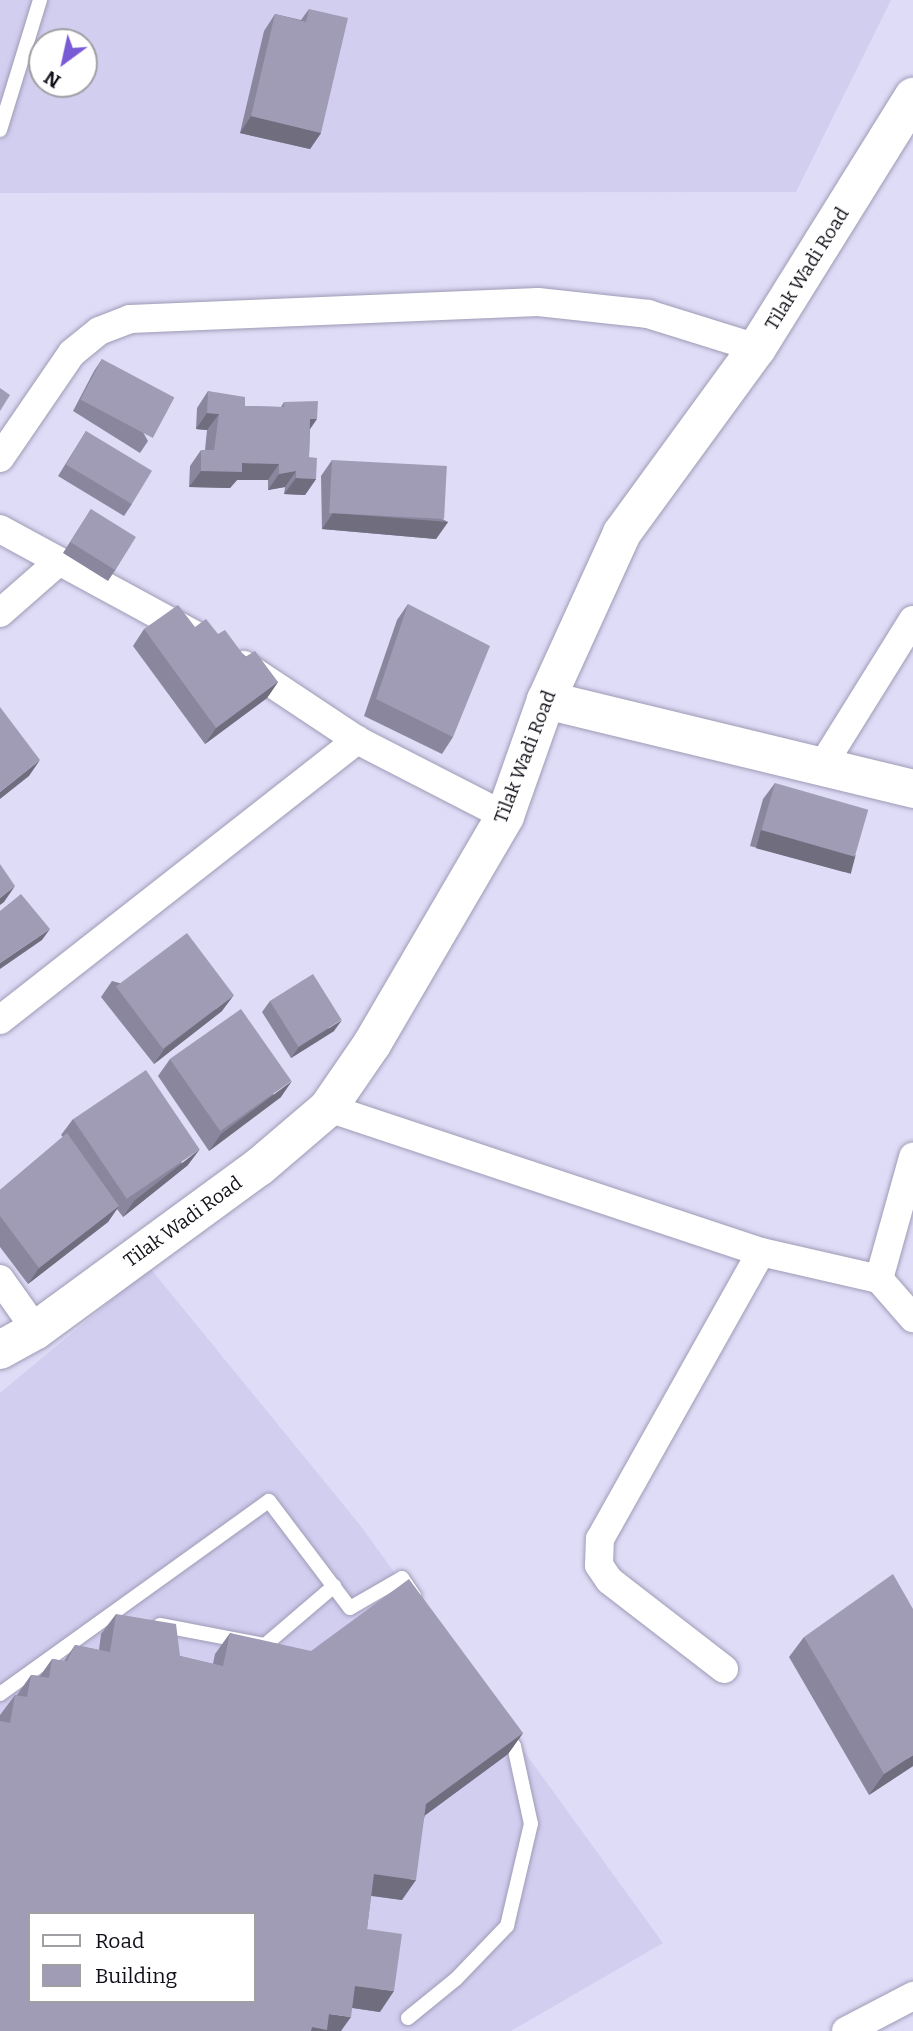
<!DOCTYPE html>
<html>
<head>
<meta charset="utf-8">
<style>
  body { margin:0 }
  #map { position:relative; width:913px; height:2031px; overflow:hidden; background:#dfdcf7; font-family:Bitter,serif }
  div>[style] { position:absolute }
  .built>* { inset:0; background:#d2cef0 }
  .roads { filter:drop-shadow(0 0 2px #9e9bb5) drop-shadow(0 0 2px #9e9bb5) }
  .lane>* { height:14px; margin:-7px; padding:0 7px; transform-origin:7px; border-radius:7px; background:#fff }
  .street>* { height:28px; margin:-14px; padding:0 14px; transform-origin:14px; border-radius:14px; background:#fff }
  .secondary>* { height:38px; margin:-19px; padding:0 19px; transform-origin:19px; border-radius:19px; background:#fff }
  .wall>* { inset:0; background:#8a869d }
  .shaded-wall>* { inset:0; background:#706d7f; transform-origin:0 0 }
  .building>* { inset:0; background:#a09cb6; transform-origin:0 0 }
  span { translate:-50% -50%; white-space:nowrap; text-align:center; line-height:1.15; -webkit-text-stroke:5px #fff; paint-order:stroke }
  .street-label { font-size:19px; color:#111019 }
  .legend { position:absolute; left:28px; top:1912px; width:228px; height:91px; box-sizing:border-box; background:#fff; border:2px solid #a09fa3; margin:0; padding:9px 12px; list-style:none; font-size:21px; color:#111019 }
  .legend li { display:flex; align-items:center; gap:14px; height:35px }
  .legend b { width:35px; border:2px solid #a09fa3 }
  .north { position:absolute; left:28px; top:28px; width:70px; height:70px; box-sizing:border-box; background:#fff; border:2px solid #a09fa3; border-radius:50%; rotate:213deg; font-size:19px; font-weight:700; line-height:28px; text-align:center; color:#111019 }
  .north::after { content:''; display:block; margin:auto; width:24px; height:32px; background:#7a5bd6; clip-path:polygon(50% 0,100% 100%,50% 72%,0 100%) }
</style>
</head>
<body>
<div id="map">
  <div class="built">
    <i style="clip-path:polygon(evenodd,0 0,891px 0,796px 192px,0 193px,0 0,42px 42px,84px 42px,84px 84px,42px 84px,42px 42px)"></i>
    <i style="clip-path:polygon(evenodd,150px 1268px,360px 1525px,663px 1943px,511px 2031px,0 2031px,0 1393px,150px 1268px,30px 1914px,254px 1914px,254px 2001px,30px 2001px,30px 1914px)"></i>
  </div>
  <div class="roads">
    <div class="lane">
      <i style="left:0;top:130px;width:136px;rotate:-72.9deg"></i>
      <i style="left:160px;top:1625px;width:107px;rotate:10.8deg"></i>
      <i style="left:265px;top:1645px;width:91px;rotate:-40.5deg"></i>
      <i style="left:0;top:1694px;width:331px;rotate:-35.7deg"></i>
      <i style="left:269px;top:1501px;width:134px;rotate:52.9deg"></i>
      <i style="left:350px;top:1608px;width:60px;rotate:-30deg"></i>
      <i style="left:402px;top:1578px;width:22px;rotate:56deg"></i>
      <i style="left:408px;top:2018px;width:62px;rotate:-39.1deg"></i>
      <i style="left:456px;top:1979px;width:74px;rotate:-46.1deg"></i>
      <i style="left:507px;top:1926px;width:105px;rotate:-76.8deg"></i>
      <i style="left:531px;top:1824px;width:80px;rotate:-102.3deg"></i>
      <i style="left:514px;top:1746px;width:17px;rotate:-123deg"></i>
    </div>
    <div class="street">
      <i style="left:0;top:458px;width:127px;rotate:-55.6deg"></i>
      <i style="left:72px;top:353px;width:35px;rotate:-39deg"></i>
      <i style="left:99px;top:331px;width:33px;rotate:-21deg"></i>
      <i style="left:130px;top:319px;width:408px;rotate:-2.4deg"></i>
      <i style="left:538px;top:302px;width:111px;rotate:6.2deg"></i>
      <i style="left:648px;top:314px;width:114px;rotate:17.3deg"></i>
      <i style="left:0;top:529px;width:222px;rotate:28.5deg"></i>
      <i style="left:0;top:613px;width:77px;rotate:-41.3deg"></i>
      <i style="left:244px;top:665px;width:136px;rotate:33.6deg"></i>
      <i style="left:357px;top:740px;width:166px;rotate:27.2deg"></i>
      <i style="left:822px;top:766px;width:172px;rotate:-58.1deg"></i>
      <i style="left:0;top:1020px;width:454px;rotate:-38.1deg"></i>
      <i style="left:328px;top:1108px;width:456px;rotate:18.4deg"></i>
      <i style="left:0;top:1279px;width:62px;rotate:54.8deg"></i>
      <i style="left:879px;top:1279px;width:127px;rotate:-74.4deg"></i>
      <i style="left:724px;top:1669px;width:145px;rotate:-142.3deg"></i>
      <i style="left:609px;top:1580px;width:18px;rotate:-124deg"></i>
      <i style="left:599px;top:1565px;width:26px;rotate:-88deg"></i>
      <i style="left:600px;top:1539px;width:329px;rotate:-60.7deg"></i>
      <i style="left:761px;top:1252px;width:121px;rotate:12.9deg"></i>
      <i style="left:879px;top:1279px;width:52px;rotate:48.9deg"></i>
      <i style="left:846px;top:2031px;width:76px;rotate:-27.6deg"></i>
    </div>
    <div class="secondary">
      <i style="left:546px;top:700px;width:378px;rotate:13.6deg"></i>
      <i style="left:0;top:1350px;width:41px;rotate:-29.1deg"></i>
      <i style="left:36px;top:1330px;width:276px;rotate:-36.2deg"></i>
      <i style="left:259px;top:1167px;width:91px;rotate:-40.5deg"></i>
      <i style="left:328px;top:1108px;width:78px;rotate:-55.5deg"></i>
      <i style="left:372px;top:1044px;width:264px;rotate:-59.7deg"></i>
      <i style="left:505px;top:816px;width:123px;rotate:-70.5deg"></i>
      <i style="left:546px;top:700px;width:183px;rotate:-65.5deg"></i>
      <i style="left:622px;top:533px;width:229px;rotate:-53.9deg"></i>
      <i style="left:757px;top:348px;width:296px;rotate:-58.1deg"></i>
    </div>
  </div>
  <div class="wall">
    <i style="clip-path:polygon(309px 9px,321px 133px,310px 149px,240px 133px,264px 31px,275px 14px,301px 20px)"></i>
    <i style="clip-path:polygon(102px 359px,148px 441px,140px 453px,73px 411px,94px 371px)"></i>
    <i style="clip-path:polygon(208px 391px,245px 406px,281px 407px,284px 402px,310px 430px,309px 457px,316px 479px,305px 495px,284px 494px,285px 487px,268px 490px,268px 480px,237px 480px,230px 488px,189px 487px,190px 466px,201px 450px,205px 450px,207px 430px,196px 429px,197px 408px)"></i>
    <i style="clip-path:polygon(86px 431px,132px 504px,124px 516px,58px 476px)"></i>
    <i style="clip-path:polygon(332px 460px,448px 522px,436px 539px,322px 529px,321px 476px)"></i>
    <i style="clip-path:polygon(91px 509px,116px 569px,108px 581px,63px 553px)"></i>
    <i style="clip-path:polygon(408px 604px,453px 737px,442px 754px,364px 716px,397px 620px)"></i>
    <i style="clip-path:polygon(195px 627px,218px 634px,278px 682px,267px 698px,205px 744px,133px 646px,144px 629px)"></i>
    <i style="clip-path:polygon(775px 783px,844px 872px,750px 846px,763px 799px)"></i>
    <i style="clip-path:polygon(112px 981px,222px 1011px,154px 1064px,101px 997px)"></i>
    <i style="clip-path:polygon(270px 1001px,334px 1031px,291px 1058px,262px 1012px)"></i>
    <i style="clip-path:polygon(170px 1059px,281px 1097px,209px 1151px,158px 1076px)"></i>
    <i style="clip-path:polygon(73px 1119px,188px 1165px,123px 1217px,117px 1209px,108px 1222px,28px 1284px,0 1247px,0 1190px,63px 1137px,61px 1135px)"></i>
    <i style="clip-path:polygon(116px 1614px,180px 1656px,213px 1664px,215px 1654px,230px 1633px,523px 1733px,508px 1754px,425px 1815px,402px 1900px,371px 1896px,367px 1929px,380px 2012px,352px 2008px,0 2031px,0 1715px,15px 1695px,17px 1695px,31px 1675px,40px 1676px,52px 1659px,64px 1661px,75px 1645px,99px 1650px,101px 1634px)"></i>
    <i style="clip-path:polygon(804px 1637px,913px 1766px,869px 1795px,789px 1657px)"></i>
  </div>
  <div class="shaded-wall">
    <i style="clip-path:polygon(251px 116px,321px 133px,310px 149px,240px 133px)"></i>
    <i style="clip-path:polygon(207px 413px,219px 414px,207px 430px,196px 429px)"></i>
    <i style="clip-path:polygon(310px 419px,317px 419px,306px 435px)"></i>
    <i style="clip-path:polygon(242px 463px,279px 464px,268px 480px,237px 480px,230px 488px,189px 487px,201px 471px)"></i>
    <i style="clip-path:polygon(296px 471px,285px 487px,268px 490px,279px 474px)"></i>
    <i style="clip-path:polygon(296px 478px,316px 479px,305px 495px,284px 494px)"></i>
    <i style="clip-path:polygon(333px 513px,448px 522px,436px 539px,322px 529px)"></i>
    <i style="clip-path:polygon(278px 682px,267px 698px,205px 744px,216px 728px)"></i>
    <i style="clip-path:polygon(40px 760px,29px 776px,0 799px,0 792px)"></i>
    <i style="left:761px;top:830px;width:98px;height:19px;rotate:15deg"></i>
    <i style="clip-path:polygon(15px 886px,4px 902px,0 905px,0 898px)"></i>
    <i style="clip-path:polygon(50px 929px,42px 940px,0 969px,0 963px)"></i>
    <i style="clip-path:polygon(234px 995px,222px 1011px,154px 1064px,165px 1048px)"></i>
    <i style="clip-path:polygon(342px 1020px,334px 1031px,291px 1058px,299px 1047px)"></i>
    <i style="clip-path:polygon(292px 1081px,281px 1097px,209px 1151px,221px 1134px)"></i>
    <i style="clip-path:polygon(200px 1149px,188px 1165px,123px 1217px,134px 1201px)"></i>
    <i style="clip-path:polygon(119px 1206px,108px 1222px,28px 1284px,39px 1268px)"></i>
    <i style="clip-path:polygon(523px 1733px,508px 1754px,412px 1825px,426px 1804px)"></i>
    <i style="clip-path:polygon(913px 1755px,913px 1766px,869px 1795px,884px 1774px)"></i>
    <i style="clip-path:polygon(374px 1874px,416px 1880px,402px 1900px,360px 1894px)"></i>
    <i style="clip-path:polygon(355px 1986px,394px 1991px,380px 2012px,340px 2006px)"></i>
    <i style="clip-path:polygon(329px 2014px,351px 2017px,341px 2031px,309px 2031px,312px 2027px)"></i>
  </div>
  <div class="building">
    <i style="clip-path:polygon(309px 9px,348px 18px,321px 133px,251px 116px,275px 14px,306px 22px)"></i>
    <i style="left:102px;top:359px;width:82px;height:46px;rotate:28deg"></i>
    <i style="clip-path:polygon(0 388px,10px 395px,0 411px)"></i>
    <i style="clip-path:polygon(208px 391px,245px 397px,245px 406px,284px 407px,284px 402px,318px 401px,317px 419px,310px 419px,309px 457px,317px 458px,316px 479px,296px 478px,296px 471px,279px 474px,279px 464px,242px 463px,242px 472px,201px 471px,201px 450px,214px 450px,219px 414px,207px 413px)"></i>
    <i style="left:86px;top:431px;width:77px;height:39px;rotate:31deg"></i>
    <i style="left:332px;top:460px;width:115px;height:53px;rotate:3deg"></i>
    <i style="left:91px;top:509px;width:53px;height:39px;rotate:32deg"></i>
    <i style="clip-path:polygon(408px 604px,490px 646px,453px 737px,376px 699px)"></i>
    <i style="clip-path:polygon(178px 605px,195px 627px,206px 619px,218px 634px,225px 630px,245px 657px,255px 651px,278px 682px,216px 728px,144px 629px)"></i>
    <i style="clip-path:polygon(0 707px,40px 760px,0 792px)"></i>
    <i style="left:775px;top:783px;width:97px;height:49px;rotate:16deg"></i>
    <i style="clip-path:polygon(0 864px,15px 886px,0 898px)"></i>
    <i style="clip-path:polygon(21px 894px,50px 929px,0 963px,0 911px)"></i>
    <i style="left:187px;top:933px;width:78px;height:89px;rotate:53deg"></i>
    <i style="left:313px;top:974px;width:54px;height:51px;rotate:58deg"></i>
    <i style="left:241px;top:1009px;width:88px;height:87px;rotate:55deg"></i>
    <i style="left:146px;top:1070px;width:96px;height:88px;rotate:56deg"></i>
    <i style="clip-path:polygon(67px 1133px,119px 1206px,39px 1268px,0 1216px,0 1190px)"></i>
    <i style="clip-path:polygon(893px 1574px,913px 1609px,913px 1755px,884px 1774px,804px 1637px)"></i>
    <i style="clip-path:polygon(evenodd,409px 1579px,523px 1733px,426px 1804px,416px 1880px,374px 1874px,367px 1929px,402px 1934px,394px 1991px,355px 1986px,351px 2017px,329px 2014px,327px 2030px,312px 2027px,311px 2031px,0 2031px,0 1721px,10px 1723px,15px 1695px,27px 1697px,31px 1675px,49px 1678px,52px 1659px,67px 1661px,75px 1645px,110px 1652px,116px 1614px,176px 1624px,180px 1656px,223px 1666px,230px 1633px,311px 1651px,409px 1579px,30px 1914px,254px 1914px,254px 2001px,30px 2001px,30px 1914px)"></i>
  </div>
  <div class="street-label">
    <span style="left:807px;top:269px;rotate:-58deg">Tilak Wadi Road</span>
    <span style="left:525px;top:757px;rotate:-69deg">Tilak Wadi Road</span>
    <span style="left:183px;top:1222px;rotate:-36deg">Tilak Wadi Road</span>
  </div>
  <ul class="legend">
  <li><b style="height:9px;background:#fff"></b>Road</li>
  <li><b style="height:19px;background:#a09cb6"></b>Building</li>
  </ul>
  <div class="north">N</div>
</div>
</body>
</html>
